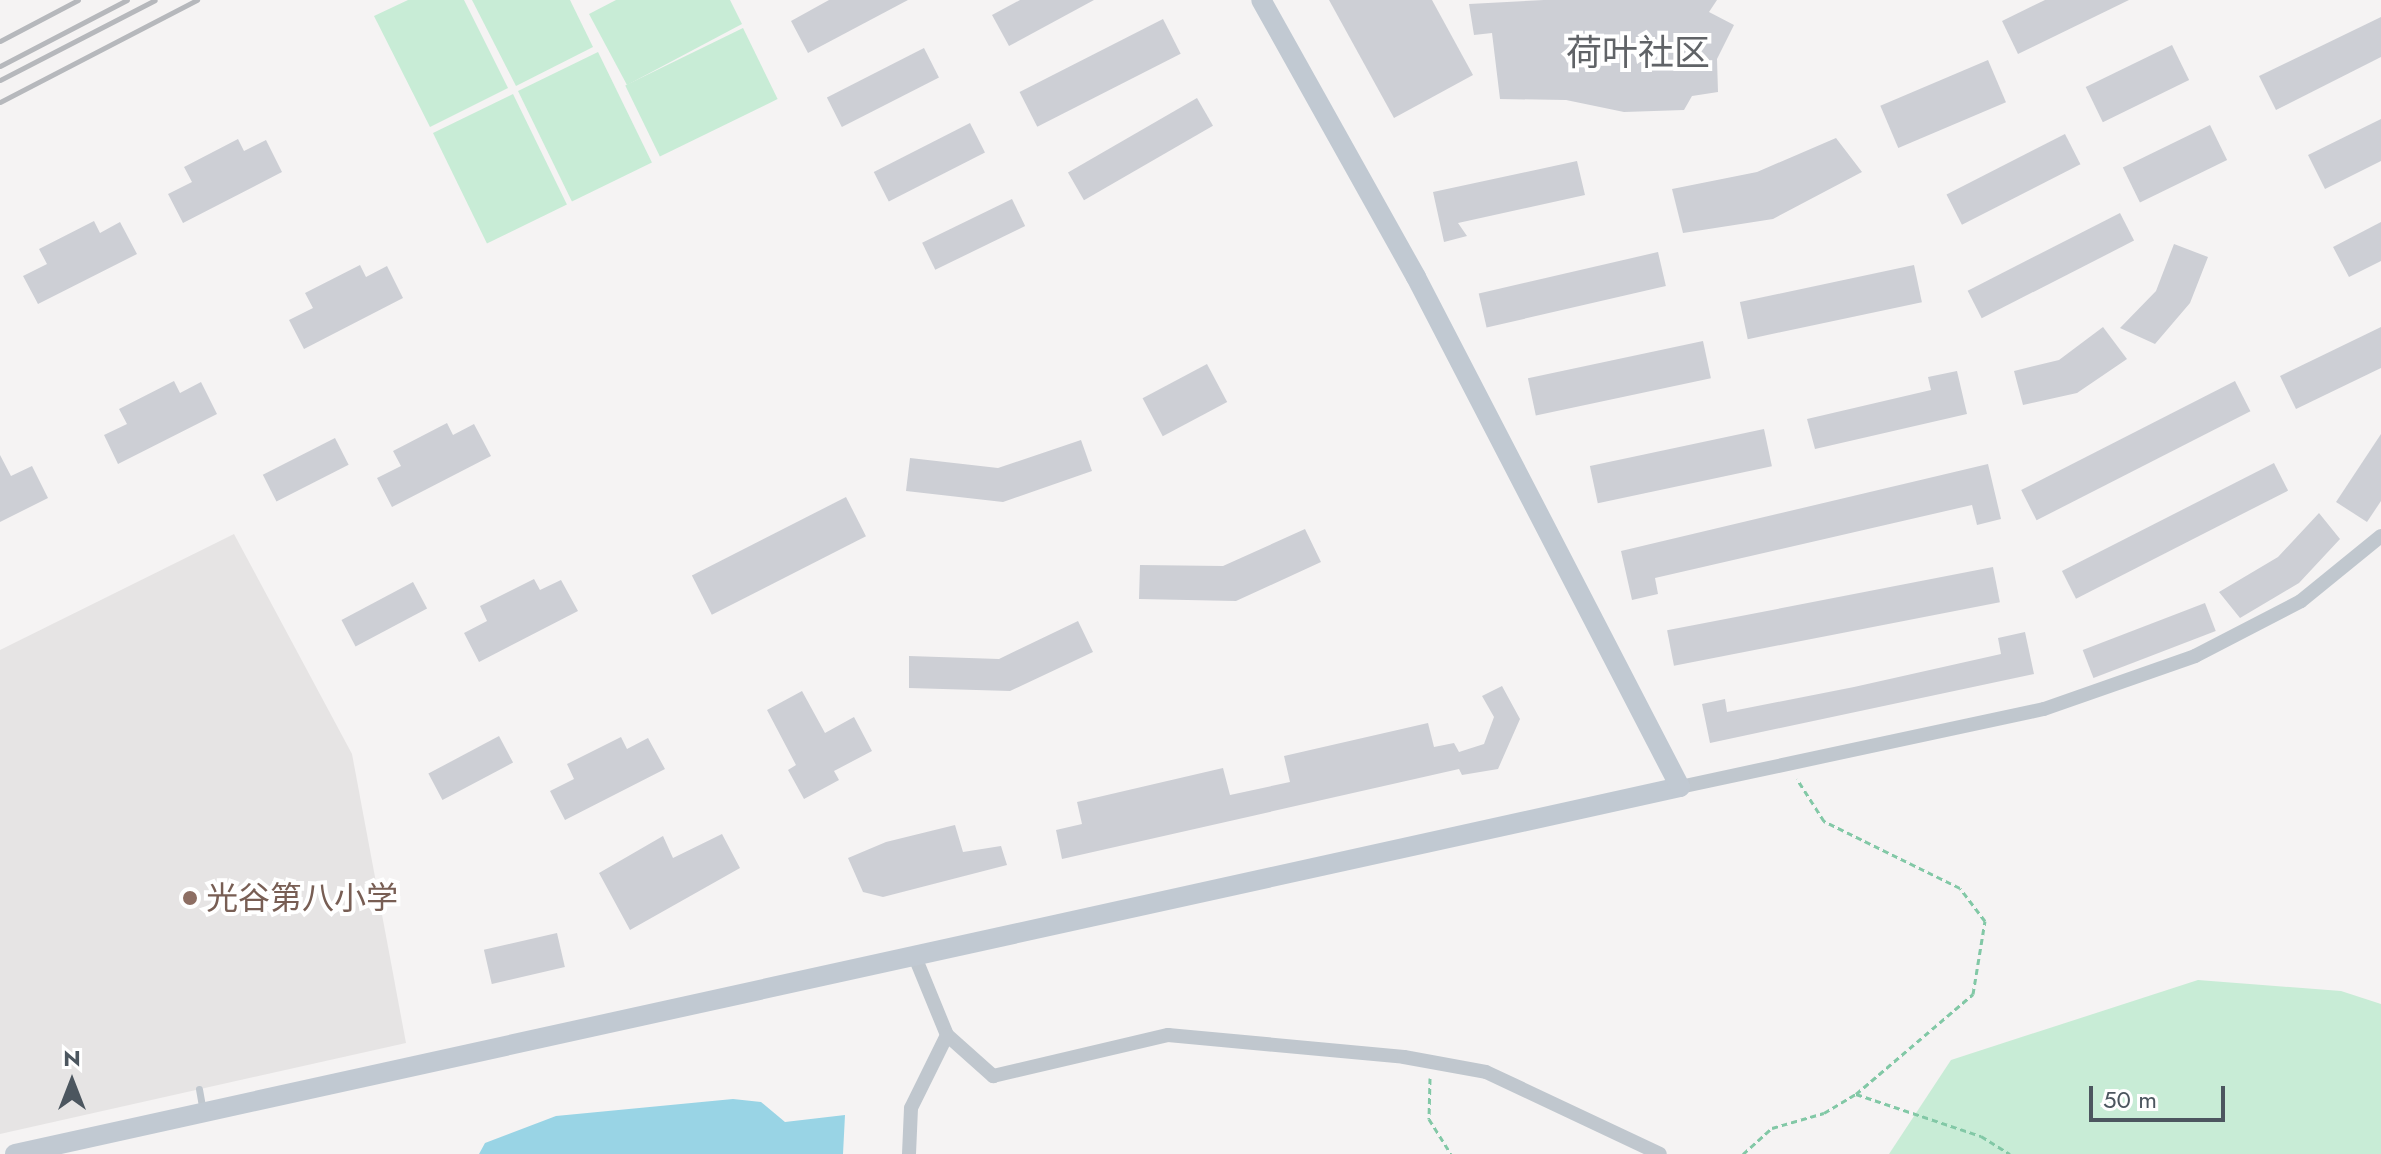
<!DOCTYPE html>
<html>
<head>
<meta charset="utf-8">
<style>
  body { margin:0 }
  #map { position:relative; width:2381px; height:1154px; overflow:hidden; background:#f5f3f3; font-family:Jost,"Noto Sans SC",sans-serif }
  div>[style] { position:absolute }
  .education>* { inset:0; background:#e6e4e4 }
  .green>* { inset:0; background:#c8ecd6; transform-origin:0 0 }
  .water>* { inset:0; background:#99d4e5 }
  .building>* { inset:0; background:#cdcfd5; transform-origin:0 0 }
  .path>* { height:3px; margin-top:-1.5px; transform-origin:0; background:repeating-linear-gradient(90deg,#82c8a6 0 6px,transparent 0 10px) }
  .lane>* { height:7px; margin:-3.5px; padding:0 3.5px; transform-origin:3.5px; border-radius:3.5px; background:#c0c7ce }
  .street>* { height:14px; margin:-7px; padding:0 7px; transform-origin:7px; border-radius:7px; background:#c0c7ce }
  .secondary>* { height:20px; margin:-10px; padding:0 10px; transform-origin:10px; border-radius:10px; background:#c1c9d2 }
  .rail>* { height:5px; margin:-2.5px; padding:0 2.5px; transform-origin:2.5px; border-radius:2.5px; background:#b6b8bc }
  .dots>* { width:22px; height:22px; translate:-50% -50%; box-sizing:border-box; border:4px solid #fff; border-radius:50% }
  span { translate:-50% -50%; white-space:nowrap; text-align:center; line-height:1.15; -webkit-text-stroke:8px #fff; paint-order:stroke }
  .education-label { font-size:32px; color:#785e54 }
  .left { translate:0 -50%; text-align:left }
  .quarter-label { font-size:36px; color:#606367 }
  .north { position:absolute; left:32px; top:1042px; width:80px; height:80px; -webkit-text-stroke:6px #fff; paint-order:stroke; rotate:0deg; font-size:22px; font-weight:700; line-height:32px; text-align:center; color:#4c565f }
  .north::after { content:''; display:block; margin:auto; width:28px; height:36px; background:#4c565f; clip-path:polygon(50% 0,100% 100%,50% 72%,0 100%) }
  .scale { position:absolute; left:2089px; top:1086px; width:136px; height:36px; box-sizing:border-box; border:4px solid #4c565f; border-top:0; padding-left:10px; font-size:24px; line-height:28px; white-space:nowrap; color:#4c565f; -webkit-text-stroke:6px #fff; paint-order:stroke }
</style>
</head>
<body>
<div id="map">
  <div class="education">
    <i style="clip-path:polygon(234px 534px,352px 754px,406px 1043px,0 1134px,0 650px)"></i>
  </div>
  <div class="green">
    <i style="clip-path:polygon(408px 0,464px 0,508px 88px,430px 127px,374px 16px)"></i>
    <i style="clip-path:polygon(472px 0,570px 0,593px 47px,516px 86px)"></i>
    <i style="clip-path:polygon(616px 0,730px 0,742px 24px,627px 85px,589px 14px)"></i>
    <i style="left:743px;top:28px;width:79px;height:131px;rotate:64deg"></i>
    <i style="left:598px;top:52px;width:123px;height:89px;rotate:64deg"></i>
    <i style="left:513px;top:94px;width:123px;height:89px;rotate:64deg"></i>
    <i style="clip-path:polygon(2198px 980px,2341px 991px,2381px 1004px,2381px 1154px,1889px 1154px,1951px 1060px)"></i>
  </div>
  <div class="water">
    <i style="clip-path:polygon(733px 1099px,761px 1102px,785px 1122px,845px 1115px,843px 1154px,479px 1154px,485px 1143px,556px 1116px)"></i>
  </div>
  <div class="building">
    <i style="clip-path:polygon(829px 0,908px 0,808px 53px,791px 21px)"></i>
    <i style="clip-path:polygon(1020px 0,1094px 0,1009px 46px,992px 15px)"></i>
    <i style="clip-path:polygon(1329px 0,1432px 0,1473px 75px,1394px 118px)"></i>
    <i style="clip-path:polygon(1544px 0,1717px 0,1709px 12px,1734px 25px,1717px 59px,1718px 92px,1692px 96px,1684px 110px,1624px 112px,1566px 100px,1500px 99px,1492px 33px,1474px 35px,1469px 4px)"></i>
    <i style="clip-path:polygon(2045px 0,2129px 0,2018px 54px,2002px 21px)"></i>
    <i style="clip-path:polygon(2381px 17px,2381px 57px,2276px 110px,2259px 76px)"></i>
    <i style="left:1163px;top:19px;width:39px;height:161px;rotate:63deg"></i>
    <i style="left:2172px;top:45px;width:39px;height:96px;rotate:64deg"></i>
    <i style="left:924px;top:48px;width:33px;height:109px;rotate:63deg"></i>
    <i style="left:1988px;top:60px;width:46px;height:117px;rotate:67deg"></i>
    <i style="left:1197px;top:98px;width:32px;height:149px;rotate:60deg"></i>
    <i style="clip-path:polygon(2381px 119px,2381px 161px,2325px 189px,2308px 155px)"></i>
    <i style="left:970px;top:123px;width:33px;height:108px;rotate:63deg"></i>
    <i style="left:2210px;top:125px;width:39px;height:97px;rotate:64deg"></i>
    <i style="left:2065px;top:134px;width:34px;height:133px;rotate:63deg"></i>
    <i style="clip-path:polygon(1836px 138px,1862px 172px,1773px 219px,1683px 233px,1672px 189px,1757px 172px)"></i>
    <i style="clip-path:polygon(238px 139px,244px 151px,266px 140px,282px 172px,183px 223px,168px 194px,192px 182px,184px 167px)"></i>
    <i style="clip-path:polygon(1577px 161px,1585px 195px,1458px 223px,1467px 236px,1444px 242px,1433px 192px)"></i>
    <i style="left:1012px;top:199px;width:30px;height:100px;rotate:64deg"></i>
    <i style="left:2120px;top:213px;width:31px;height:171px;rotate:63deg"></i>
    <i style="clip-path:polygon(94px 221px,100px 233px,120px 222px,137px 254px,38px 304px,23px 276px,47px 264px,39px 249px)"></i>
    <i style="clip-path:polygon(2381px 222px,2381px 261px,2349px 277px,2333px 247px)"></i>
    <i style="clip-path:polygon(2174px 244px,2208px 257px,2190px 303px,2155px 344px,2120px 328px,2156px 291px)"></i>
    <i style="left:1658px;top:252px;width:35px;height:184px;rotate:77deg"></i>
    <i style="clip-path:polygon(360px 265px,366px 277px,387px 266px,403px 298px,304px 349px,289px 320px,313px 308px,305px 293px)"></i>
    <i style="left:1914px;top:265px;width:38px;height:178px;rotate:78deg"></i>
    <i style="clip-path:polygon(2103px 327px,2127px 359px,2077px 393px,2023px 405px,2014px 371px,2059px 360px)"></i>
    <i style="clip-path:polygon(2381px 327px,2381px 368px,2296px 409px,2280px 376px)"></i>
    <i style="left:1703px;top:341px;width:38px;height:179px;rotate:78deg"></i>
    <i style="left:1207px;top:364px;width:43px;height:73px;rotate:62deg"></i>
    <i style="clip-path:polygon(1957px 371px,1967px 414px,1815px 449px,1807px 419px,1931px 390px,1928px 377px)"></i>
    <i style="clip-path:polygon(174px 381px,180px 393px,201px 382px,217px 414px,118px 464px,104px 435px,127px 424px,119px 409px)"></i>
    <i style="left:2235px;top:381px;width:34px;height:240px;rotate:63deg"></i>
    <i style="clip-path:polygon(447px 423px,453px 435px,474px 424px,491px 456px,392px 507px,377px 478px,401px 466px,393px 451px)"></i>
    <i style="left:1764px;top:429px;width:38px;height:178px;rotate:78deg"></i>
    <i style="clip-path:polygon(2381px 434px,2381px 501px,2367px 522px,2336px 502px)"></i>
    <i style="left:335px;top:438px;width:30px;height:81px;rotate:63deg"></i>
    <i style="clip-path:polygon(1081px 440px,1092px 471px,1003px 502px,906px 491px,910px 458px,998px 468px)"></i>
    <i style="clip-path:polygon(0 455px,11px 476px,32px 466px,48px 498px,0 522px)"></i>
    <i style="left:2274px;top:463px;width:31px;height:238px;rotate:63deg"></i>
    <i style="clip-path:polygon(1988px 464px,2001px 519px,1977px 525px,1972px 505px,1655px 578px,1658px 594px,1632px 600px,1621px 551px)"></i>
    <i style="left:846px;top:497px;width:44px;height:173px;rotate:63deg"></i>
    <i style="clip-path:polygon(2319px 513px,2340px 539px,2299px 583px,2240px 618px,2219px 592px,2278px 557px)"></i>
    <i style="clip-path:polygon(1305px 529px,1321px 562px,1236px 601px,1139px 599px,1140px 565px,1223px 566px)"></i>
    <i style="left:1993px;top:567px;width:36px;height:332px;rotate:79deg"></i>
    <i style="clip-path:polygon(534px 579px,540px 590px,561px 580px,578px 611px,479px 662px,464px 633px,487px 621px,480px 606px)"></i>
    <i style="left:413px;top:582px;width:30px;height:81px;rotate:62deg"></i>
    <i style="left:2205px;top:603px;width:30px;height:131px;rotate:69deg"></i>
    <i style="clip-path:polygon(1078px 621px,1093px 652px,1010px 691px,909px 688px,909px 656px,999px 659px)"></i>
    <i style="clip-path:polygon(2025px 632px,2034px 674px,1710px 743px,1702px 704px,1725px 699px,1727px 712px,1854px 687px,2001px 654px,1998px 638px)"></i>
    <i style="clip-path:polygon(1502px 686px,1520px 719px,1498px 769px,1462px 775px,1459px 769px,1062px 859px,1056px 830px,1082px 824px,1077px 802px,1223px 768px,1230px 795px,1290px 782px,1284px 756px,1428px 723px,1434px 747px,1454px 743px,1459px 752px,1484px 744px,1494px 717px,1482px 696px)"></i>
    <i style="clip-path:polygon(802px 691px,825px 733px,854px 717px,872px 751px,834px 771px,839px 780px,804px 799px,788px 770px,796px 765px,767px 710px)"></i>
    <i style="left:499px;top:736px;width:30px;height:80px;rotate:62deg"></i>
    <i style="clip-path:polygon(621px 737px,627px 749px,648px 738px,665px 769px,565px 820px,550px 791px,574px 779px,567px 764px)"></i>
    <i style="clip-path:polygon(955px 825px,963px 852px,1001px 846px,1007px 865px,883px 897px,863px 892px,848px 858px,886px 842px)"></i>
    <i style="clip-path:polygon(722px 834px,740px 868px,630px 930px,599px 873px,663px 836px,673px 858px)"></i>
    <i style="left:557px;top:933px;width:35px;height:75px;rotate:77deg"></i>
  </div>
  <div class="path">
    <i style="left:1430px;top:1078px;width:41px;rotate:91.4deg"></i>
    <i style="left:1429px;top:1119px;width:41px;rotate:57.8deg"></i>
    <i style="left:1856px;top:1094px;width:132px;rotate:18.6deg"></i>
    <i style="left:1981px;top:1136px;width:34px;rotate:32deg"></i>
    <i style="left:1743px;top:1154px;width:39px;rotate:-42deg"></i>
    <i style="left:1772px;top:1128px;width:54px;rotate:-16.1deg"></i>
    <i style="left:1824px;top:1113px;width:37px;rotate:-31deg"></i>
    <i style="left:1856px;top:1094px;width:154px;rotate:-40.5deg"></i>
    <i style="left:1973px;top:994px;width:74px;rotate:-80.7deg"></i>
    <i style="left:1985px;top:921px;width:41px;rotate:-127.1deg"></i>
    <i style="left:1960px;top:888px;width:152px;rotate:-153.8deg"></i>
    <i style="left:1824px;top:821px;width:50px;rotate:-122.7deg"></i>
  </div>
  <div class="lane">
    <i style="left:199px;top:1089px;width:22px;rotate:80deg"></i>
  </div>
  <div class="street">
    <i style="left:1680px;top:787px;width:372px;rotate:-12.1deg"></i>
    <i style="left:2044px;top:709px;width:160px;rotate:-19.3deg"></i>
    <i style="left:2195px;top:656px;width:119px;rotate:-27.4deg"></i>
    <i style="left:2301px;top:601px;width:103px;rotate:-39.1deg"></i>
    <i style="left:915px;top:957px;width:84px;rotate:67.7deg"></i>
    <i style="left:947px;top:1035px;width:62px;rotate:41.7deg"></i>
    <i style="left:993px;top:1076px;width:180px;rotate:-13.2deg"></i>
    <i style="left:1168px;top:1035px;width:237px;rotate:5.3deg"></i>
    <i style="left:1404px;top:1057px;width:83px;rotate:10.4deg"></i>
    <i style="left:1486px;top:1072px;width:192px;rotate:25.2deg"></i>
    <i style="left:909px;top:1154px;width:46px;rotate:-87.5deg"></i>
    <i style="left:911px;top:1108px;width:81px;rotate:-63.7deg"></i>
  </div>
  <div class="secondary">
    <i style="left:15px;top:1154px;width:1705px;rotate:-12.43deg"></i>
    <i style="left:1680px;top:787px;width:574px;rotate:-117.37deg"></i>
    <i style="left:1416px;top:277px;width:317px;rotate:-119.2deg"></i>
  </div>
  <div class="rail">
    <i style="left:0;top:41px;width:88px;rotate:-27.7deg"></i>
    <i style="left:0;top:66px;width:143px;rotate:-27.5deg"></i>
    <i style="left:0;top:80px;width:174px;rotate:-27.3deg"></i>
    <i style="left:0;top:102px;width:222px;rotate:-27.4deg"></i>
  </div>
  <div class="dots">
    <i style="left:190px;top:898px;background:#8d6e63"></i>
  </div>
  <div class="education-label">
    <span class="left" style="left:206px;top:898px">光谷第八小学</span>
  </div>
  <div class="quarter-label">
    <span style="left:1638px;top:53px">荷叶社区</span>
  </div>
  <div class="north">N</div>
  <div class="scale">50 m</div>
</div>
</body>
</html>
